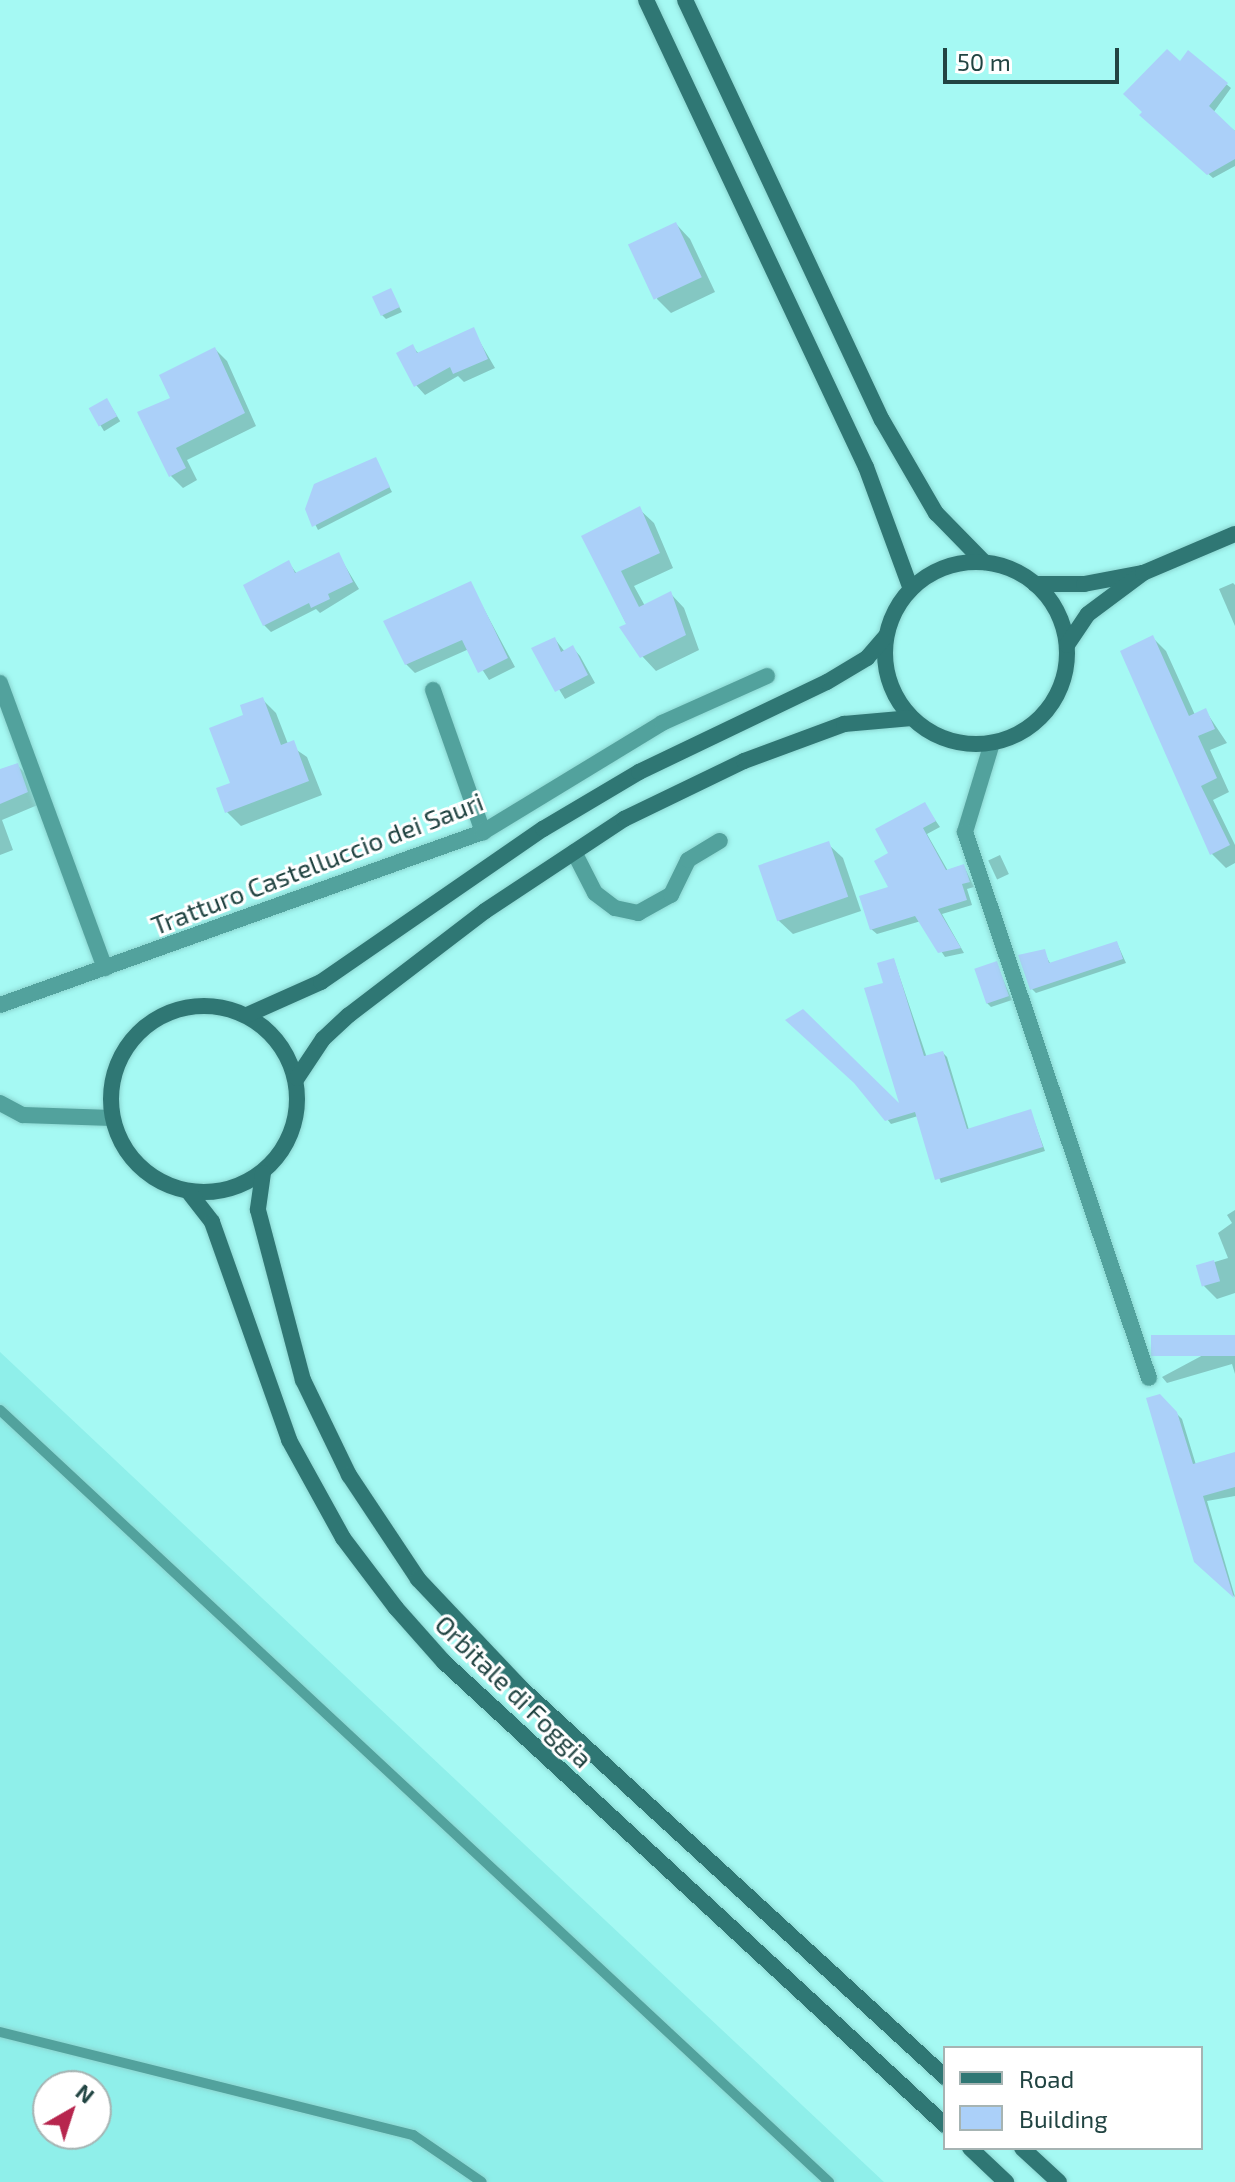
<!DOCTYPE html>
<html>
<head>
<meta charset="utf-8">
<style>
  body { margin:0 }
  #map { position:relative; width:1235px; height:2182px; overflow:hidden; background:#a5f9f3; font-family:"Exo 2",sans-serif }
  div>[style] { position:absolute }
  .built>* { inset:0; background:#8fefea }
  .shadow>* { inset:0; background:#0003; transform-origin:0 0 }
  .building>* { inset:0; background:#abd0f9; transform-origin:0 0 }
  .roads { filter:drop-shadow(0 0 2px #8bd5d0) drop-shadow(0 0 2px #8bd5d0) }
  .lane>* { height:10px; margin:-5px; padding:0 5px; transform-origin:5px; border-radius:5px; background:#52a29d }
  .street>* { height:16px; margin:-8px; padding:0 8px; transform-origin:8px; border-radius:8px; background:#52a29d }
  .secondary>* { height:16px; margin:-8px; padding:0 8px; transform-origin:8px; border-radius:8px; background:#2f7774 }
  .secondary>.ring { margin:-8px; padding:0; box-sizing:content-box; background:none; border:16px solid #2f7774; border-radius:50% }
  span { translate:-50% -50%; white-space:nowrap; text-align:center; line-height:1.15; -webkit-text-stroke:6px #fff; paint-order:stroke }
  .street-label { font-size:26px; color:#214442 }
  .legend { position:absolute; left:943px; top:2046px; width:260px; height:104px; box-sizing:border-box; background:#fff; border:2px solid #a6b4b3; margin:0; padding:10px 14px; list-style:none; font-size:24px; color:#214442 }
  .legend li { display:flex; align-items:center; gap:16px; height:40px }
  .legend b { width:40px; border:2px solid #a6b4b3 }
  .north { position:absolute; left:32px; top:2070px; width:80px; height:80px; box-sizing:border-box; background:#fff; border:2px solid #a6b4b3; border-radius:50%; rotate:39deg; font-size:22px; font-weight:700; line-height:32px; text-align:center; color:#214442 }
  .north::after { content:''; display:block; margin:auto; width:28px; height:36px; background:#b7264e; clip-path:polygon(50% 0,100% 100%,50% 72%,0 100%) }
  .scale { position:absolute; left:943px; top:48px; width:176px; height:36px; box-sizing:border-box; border:4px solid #214442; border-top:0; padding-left:10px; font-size:24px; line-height:28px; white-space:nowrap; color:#214442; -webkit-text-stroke:6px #fff; paint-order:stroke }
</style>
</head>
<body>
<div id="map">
  <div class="built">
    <i style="clip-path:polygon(evenodd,0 1352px,884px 2182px,0 2182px,0 1352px,48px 2086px,96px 2086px,96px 2134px,48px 2134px,48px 2086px)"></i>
  </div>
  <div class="shadow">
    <i style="clip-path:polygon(1188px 53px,1231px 88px,1213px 113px,1235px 131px,1235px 166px,1213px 178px,1145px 119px)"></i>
    <i style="clip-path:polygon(676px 224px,690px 239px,715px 292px,671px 313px,657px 299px)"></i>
    <i style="clip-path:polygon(390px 290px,402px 312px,386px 319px,382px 315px)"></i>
    <i style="clip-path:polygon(473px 330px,495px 368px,464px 382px,458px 376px,425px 395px,416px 385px,412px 346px,419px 354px)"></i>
    <i style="clip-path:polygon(215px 349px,227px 361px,256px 426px,187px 460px,197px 480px,183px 488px,171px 476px,173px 399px)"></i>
    <i style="left:107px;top:400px;width:25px;height:19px;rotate:58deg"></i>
    <i style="clip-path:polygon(375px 459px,392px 492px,318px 530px,307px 508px)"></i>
    <i style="clip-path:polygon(639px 509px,654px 523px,673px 568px,634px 586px,645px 606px,670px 593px,684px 608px,699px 650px,656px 671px,642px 656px,584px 537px)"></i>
    <i style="clip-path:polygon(338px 554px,359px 589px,320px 613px,316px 609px,271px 632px,264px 625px,289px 563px,297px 574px)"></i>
    <i style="clip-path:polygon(470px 583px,515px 667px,489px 680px,469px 649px,415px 673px,406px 664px)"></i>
    <i style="clip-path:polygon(1233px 583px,1235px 585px,1235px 626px,1219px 589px)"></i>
    <i style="clip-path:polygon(1152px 637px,1166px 651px,1195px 715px,1205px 710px,1227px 743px,1210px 750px,1229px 792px,1213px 800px,1235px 845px,1235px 863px,1226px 868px,1212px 854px,1123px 652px)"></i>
    <i style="clip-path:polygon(555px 639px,565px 652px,573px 648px,580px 656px,595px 683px,565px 699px,534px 648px)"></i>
    <i style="clip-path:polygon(262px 699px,276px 713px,288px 744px,307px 757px,322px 795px,241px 826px,227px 812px,246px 716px)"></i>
    <i style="clip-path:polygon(17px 765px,30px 778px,40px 804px,2px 820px,13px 850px,0 855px,0 771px)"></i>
    <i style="clip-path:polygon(924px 804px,940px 827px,927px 834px,948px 871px,964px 866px,974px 887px,967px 889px,972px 905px,942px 914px,964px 953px,945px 957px,921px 921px,877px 934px,871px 929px,891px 889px,891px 853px)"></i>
    <i style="clip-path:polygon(828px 844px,843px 858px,861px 911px,793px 934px,778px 920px)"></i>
    <i style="left:1000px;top:855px;width:21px;height:13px;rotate:65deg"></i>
    <i style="clip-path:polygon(1117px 943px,1126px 963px,1036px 993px,1031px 988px,1044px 952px,1051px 965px)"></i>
    <i style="clip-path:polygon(894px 960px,927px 1058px,943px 1053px,947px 1057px,969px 1130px,1031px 1112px,1045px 1151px,941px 1183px,918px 1116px,891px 1124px,887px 1119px,904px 1110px,885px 984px)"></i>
    <i style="clip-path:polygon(996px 963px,1012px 1000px,991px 1007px,987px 1003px)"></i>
    <i style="clip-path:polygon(1235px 1210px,1235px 1293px,1217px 1299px,1204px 1286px,1198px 1267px,1228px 1258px,1218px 1233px,1232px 1223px,1227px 1215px)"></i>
    <i style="clip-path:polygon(1235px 1338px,1235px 1374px,1232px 1364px,1167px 1383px,1162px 1377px)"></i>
    <i style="clip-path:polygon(1159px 1396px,1182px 1419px,1196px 1465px,1235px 1454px,1235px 1496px,1207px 1501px,1235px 1597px,1196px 1561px)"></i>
  </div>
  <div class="building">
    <i style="clip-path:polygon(1167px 49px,1180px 61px,1188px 50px,1228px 83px,1209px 106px,1235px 131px,1235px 159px,1207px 175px,1139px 115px,1142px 112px,1123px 94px)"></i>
    <i style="left:676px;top:222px;width:61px;height:53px;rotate:65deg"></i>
    <i style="left:391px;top:288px;width:21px;height:21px;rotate:65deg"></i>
    <i style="clip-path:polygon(474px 327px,488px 359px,453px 374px,450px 367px,414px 387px,396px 353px,413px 344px,417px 353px)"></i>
    <i style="clip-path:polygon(215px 347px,245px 413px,176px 448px,186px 468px,169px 477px,137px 412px,170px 398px,159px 375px)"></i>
    <i style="left:107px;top:398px;width:21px;height:21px;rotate:61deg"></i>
    <i style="clip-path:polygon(376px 457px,390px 487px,312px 527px,305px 509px,314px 484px)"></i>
    <i style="clip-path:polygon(640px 506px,660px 553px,621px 571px,639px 607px,671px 591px,686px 635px,640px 658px,619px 627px,626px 624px,581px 536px)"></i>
    <i style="clip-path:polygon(339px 552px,353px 582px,328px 594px,330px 599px,311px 608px,309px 603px,263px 626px,243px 585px,289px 560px,295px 573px)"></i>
    <i style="clip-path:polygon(471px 581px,508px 658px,478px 673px,462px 640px,405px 665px,383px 621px)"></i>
    <i style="clip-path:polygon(1153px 635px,1189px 716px,1206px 708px,1215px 729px,1198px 736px,1217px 778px,1201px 786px,1230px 845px,1210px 855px,1120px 651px)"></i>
    <i style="clip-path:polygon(555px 637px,561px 652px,573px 645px,588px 675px,555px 692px,531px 648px)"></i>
    <i style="clip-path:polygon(263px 697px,281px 745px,294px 740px,309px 781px,225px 813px,216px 788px,230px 783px,209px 728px,243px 715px,240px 705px)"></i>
    <i style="clip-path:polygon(18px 763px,28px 792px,0 804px,0 769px)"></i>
    <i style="clip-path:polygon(925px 802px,936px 821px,923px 828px,946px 870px,964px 864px,970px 882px,962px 884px,967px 900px,938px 909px,961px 948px,938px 953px,915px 916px,870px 930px,859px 896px,888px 887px,874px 861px,888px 853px,875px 829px)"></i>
    <i style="left:829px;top:841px;width:59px;height:75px;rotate:71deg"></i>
    <i style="clip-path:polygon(1117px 941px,1123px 959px,1030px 990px,1018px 955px,1045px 949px,1049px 963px)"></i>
    <i style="clip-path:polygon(894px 958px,924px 1056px,943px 1051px,967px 1129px,1031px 1109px,1043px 1147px,935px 1180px,915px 1112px,885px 1121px,854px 1083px,785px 1020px,803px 1009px,899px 1103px,864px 988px,883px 983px,877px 963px)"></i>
    <i style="left:997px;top:961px;width:37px;height:24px;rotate:71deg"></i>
    <i style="left:1214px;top:1260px;width:22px;height:19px;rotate:74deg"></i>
    <i style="left:1235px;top:1335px;width:21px;height:84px;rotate:90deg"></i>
    <i style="clip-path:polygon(1160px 1394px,1177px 1412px,1193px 1464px,1235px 1452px,1235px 1487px,1203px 1496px,1234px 1598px,1194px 1562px,1146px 1398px)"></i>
  </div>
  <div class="roads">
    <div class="lane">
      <i style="left:0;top:1410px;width:1133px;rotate:42.96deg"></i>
      <i style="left:0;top:2032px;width:426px;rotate:14deg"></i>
      <i style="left:413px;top:2135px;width:83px;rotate:34.3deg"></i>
    </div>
    <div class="street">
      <i style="left:0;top:683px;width:304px;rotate:69.8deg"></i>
      <i style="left:433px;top:690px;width:151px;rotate:70.6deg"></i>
      <i style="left:992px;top:743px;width:93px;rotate:106.9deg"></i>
      <i style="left:965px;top:832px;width:576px;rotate:71.38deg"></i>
      <i style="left:574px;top:852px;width:46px;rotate:62.9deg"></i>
      <i style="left:595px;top:893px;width:25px;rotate:37deg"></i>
      <i style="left:615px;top:908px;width:24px;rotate:12deg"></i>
      <i style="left:638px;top:913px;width:38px;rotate:-29deg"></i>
      <i style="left:671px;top:895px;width:39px;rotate:-64deg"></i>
      <i style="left:688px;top:860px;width:37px;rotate:-31deg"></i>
      <i style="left:0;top:1005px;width:513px;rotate:-19.71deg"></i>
      <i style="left:483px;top:832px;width:210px;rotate:-31.3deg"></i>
      <i style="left:662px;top:723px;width:115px;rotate:-24.1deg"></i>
      <i style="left:0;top:1103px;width:26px;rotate:28deg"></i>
      <i style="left:23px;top:1115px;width:89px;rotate:1.9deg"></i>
    </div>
    <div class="secondary">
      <i style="left:646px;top:0;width:516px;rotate:64.78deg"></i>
      <i style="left:866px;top:467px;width:130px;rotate:69.8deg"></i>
      <i style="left:685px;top:0;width:464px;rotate:64.9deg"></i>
      <i style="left:882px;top:420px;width:108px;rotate:59.9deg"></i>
      <i style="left:936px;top:513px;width:69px;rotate:45.6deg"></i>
      <i class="ring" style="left:885px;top:562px;width:166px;height:166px"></i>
      <i style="left:1035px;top:584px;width:49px"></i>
      <i style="left:1084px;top:584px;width:59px;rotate:-10.7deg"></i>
      <i style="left:1067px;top:645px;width:37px;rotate:-56deg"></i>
      <i style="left:1088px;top:614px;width:69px;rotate:-36.7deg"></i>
      <i style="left:1143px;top:573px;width:100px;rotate:-23deg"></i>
      <i class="ring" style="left:111px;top:1006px;width:170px;height:170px"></i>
      <i style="left:247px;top:1015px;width:81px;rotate:-24deg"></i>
      <i style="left:321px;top:982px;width:270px;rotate:-34.6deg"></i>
      <i style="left:543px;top:829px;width:112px;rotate:-30.7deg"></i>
      <i style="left:639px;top:772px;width:208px;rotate:-25.6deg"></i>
      <i style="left:827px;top:682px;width:47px;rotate:-31deg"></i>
      <i style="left:867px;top:658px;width:29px;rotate:-49deg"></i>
      <i style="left:297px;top:1078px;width:47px;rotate:-56.3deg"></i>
      <i style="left:323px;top:1039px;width:35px;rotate:-43deg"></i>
      <i style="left:349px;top:1015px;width:171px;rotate:-37.4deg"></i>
      <i style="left:485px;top:911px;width:167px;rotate:-33.5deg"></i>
      <i style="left:624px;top:819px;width:133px;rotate:-25.8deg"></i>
      <i style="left:744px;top:761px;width:107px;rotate:-20.3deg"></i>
      <i style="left:844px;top:724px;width:68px;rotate:-5deg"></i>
      <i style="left:263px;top:1173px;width:37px;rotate:98deg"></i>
      <i style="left:258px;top:1210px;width:176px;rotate:75.2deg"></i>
      <i style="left:303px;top:1380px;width:106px;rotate:64.2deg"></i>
      <i style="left:349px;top:1475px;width:125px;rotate:56.4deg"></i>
      <i style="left:418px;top:1579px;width:149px;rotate:46.6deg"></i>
      <i style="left:520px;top:1687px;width:577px;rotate:42.54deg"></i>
      <i style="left:188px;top:1191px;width:39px;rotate:52deg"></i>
      <i style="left:212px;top:1222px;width:231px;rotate:70.5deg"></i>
      <i style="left:289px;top:1440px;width:112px;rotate:61.1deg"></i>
      <i style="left:343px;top:1538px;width:88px;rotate:52.9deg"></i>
      <i style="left:396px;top:1608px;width:72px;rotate:48.4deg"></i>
      <i style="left:444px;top:1662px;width:682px;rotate:42.74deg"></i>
      <i style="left:970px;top:2148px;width:50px;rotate:43.4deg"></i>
      <i style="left:1022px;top:2148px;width:50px;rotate:42.6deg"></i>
    </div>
  </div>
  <div class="street-label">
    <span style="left:317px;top:863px;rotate:-21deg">Tratturo Castelluccio dei Sauri</span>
    <span style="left:514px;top:1691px;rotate:44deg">Orbitale di Foggia</span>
  </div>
  <ul class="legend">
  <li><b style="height:10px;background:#2f7774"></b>Road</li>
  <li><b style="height:22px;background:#abd0f9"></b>Building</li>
  </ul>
  <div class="north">N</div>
  <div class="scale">50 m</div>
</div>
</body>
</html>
